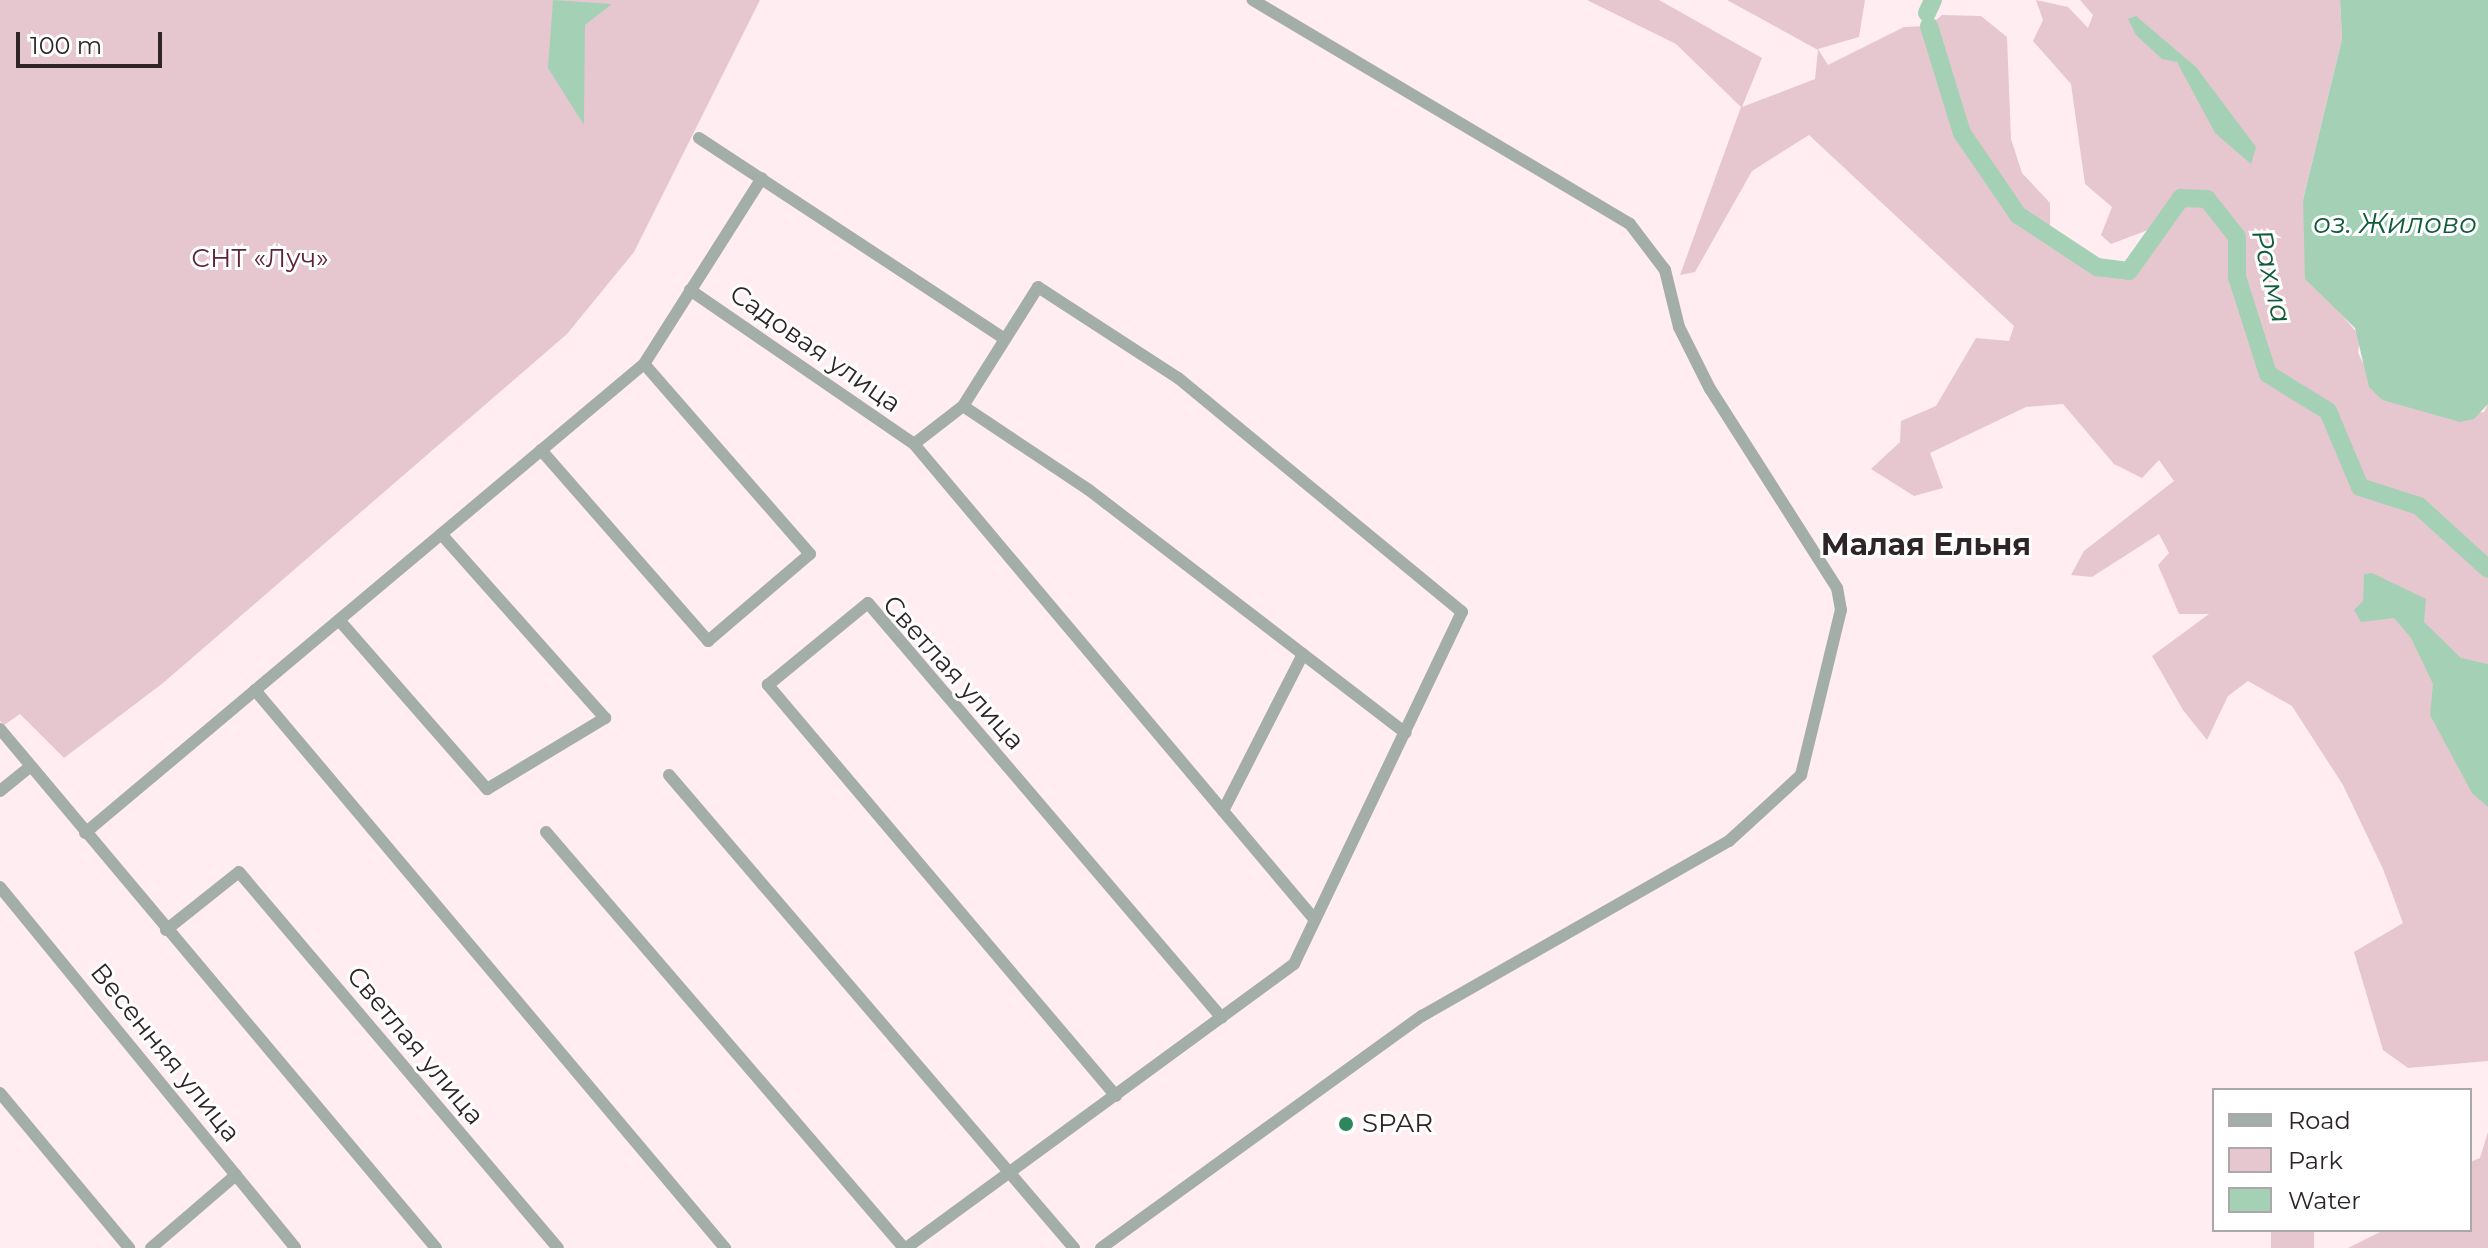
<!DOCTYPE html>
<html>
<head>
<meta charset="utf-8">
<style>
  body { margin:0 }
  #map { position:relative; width:2488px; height:1248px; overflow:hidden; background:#ffedf1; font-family:Montserrat,sans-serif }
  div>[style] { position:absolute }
  .green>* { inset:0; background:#e7c7cf; transform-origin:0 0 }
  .water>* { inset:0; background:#a4d1b6 }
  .river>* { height:18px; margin:-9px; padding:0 9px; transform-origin:9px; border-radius:9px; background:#a4d1b6 }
  .minor>* { height:12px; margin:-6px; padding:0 6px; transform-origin:6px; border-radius:6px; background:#a4aea8 }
  .dots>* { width:22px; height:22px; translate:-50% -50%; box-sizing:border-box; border:4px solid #fff; border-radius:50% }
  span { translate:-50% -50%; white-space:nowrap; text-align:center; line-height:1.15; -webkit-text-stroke:6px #fff; paint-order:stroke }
  .park-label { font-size:26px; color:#5e2238 }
  .street-label { font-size:26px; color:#2f2427 }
  .poi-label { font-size:26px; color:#2f2427 }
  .left { translate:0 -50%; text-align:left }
  .water-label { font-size:28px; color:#0f5c3a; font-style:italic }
  .quarter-label { font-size:30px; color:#2f2427; font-weight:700 }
  .legend { position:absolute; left:2212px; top:1088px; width:260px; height:144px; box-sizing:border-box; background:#fff; border:2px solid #aca7a9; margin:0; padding:10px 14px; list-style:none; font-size:24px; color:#2f2427 }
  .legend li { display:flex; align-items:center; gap:16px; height:40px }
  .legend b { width:40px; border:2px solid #aca7a9 }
  .scale { position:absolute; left:16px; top:32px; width:146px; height:36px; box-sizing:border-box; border:4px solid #2f2427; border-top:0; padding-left:10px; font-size:24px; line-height:28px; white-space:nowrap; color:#2f2427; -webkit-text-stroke:6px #fff; paint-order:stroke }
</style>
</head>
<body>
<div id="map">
  <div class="green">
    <i style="clip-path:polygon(0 0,760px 0,634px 252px,567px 334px,163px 683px,64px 758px,20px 714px,4px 725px,0 721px)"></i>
    <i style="clip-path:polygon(1587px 0,1659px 0,1762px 58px,1742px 107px,1815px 79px,1818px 50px,1727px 0,1865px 0,1859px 37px,1818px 49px,1828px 65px,1904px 27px,1929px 26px,1942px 15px,1981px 16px,2007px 37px,2011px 139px,2022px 173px,2050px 203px,2050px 237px,2097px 267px,2129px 271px,2161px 225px,2111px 244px,2101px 235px,2112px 207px,2085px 184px,2071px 84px,2033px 41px,2043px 20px,2036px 0,2068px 7px,2088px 28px,2093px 15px,2080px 0,2340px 0,2342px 39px,2303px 200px,2311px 280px,2360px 336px,2358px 353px,2382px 400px,2449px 416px,2484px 412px,2488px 404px,2488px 1061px,2408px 1068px,2383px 1050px,2354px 952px,2403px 923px,2383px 869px,2343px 785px,2292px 706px,2248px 681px,2228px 696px,2207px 740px,2183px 710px,2152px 656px,2209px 614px,2179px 614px,2158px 565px,2169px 553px,2159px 534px,2092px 577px,2071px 575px,2084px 551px,2174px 481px,2159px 460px,2142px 478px,2114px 464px,2063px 404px,2026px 407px,1930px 453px,1943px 488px,1914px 496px,1871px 469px,1900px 442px,1901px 421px,1936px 406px,1976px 338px,2009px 341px,2014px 326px,1809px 135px,1752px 171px,1695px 272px,1680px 275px,1741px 107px,1676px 44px)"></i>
    <i style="clip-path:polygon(2488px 1132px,2488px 1248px,2348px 1248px,2384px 1230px,2470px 1230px,2470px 1162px,2480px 1158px)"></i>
    <i style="left:2271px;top:1230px;width:43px;height:18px"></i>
  </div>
  <div class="water">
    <i style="clip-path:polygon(553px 0,612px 4px,585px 25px,584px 125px,548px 68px)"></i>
    <i style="clip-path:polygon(2340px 0,2488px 0,2488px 404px,2474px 419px,2460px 422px,2382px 400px,2369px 387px,2355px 328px,2305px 279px,2303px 200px,2342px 39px)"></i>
    <i style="clip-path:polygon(2136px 16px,2196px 67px,2256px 147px,2251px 164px,2215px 133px,2177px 62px,2162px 59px,2136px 35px,2128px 19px)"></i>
    <i style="clip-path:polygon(2372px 573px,2426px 599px,2424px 622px,2461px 658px,2488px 664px,2488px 807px,2472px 793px,2430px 715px,2433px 684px,2411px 638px,2394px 618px,2361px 622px,2354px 610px,2363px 601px,2364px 574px)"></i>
  </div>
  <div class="river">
    <i style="left:1927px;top:13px;width:14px;rotate:-65deg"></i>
    <i style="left:1929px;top:26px;width:112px;rotate:72.9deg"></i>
    <i style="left:1962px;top:133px;width:99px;rotate:55.7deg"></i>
    <i style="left:2018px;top:215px;width:95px;rotate:33.4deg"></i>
    <i style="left:2097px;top:267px;width:32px;rotate:7deg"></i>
    <i style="left:2129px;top:271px;width:90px;rotate:-54.5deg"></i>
    <i style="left:2181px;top:198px;width:26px;rotate:2deg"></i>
    <i style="left:2207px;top:199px;width:48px;rotate:51.7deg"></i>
    <i style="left:2237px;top:237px;width:40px;rotate:90deg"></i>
    <i style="left:2237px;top:277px;width:102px;rotate:72.3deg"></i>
    <i style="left:2268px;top:374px;width:70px;rotate:31.7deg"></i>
    <i style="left:2328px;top:411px;width:82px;rotate:67.2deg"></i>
    <i style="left:2360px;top:487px;width:62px;rotate:17.9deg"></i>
    <i style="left:2419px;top:506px;width:93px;rotate:42.4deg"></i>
  </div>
  <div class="minor">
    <i style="left:699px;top:138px;width:365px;rotate:33.3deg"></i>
    <i style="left:690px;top:290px;width:272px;rotate:34.5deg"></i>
    <i style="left:914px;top:444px;width:622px;rotate:49.89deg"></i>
    <i style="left:963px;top:406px;width:151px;rotate:33.7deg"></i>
    <i style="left:1089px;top:490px;width:399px;rotate:37.5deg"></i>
    <i style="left:541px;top:450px;width:254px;rotate:48.8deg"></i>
    <i style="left:708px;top:641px;width:134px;rotate:-40.5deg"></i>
    <i style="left:810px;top:554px;width:252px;rotate:-131.1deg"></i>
    <i style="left:339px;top:620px;width:225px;rotate:48.8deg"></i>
    <i style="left:487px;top:789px;width:138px;rotate:-31deg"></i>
    <i style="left:605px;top:718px;width:246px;rotate:-131.7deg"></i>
    <i style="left:255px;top:690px;width:730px;rotate:49.89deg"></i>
    <i style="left:0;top:729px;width:678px;rotate:49.97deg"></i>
    <i style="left:669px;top:775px;width:623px;rotate:49.43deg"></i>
    <i style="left:0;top:791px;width:38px;rotate:-39deg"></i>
    <i style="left:1223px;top:811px;width:176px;rotate:-63deg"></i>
    <i style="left:546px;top:832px;width:549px;rotate:49.29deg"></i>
    <i style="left:85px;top:833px;width:730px;rotate:-40deg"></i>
    <i style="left:644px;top:364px;width:220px;rotate:-57.6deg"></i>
    <i style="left:0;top:887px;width:466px;rotate:50.7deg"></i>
    <i style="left:166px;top:930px;width:93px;rotate:-38.5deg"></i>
    <i style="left:239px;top:872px;width:493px;rotate:49.7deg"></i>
    <i style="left:0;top:1093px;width:202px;rotate:50.2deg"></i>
    <i style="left:1116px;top:1096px;width:539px;rotate:-130.26deg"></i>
    <i style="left:768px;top:685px;width:129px;rotate:-39.4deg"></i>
    <i style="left:868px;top:603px;width:545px;rotate:49.54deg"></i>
    <i style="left:151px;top:1248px;width:112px;rotate:-40.7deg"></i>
    <i style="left:906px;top:1248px;width:481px;rotate:-36.2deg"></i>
    <i style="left:1294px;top:964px;width:390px;rotate:-64.5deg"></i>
    <i style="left:1462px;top:612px;width:368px;rotate:-140.5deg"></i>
    <i style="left:1178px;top:378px;width:167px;rotate:-147deg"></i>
    <i style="left:1038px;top:287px;width:141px;rotate:122.2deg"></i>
    <i style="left:963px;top:406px;width:62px;rotate:142.2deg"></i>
    <i style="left:1101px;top:1248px;width:396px;rotate:-35.9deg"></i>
    <i style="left:1422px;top:1016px;width:353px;rotate:-29.7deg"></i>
    <i style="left:1729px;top:841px;width:98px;rotate:-42.5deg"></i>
    <i style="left:1801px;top:775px;width:170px;rotate:-76.4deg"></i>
    <i style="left:1841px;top:610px;width:22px;rotate:-100deg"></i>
    <i style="left:1837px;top:588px;width:236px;rotate:-122.5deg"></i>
    <i style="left:1710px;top:389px;width:69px;rotate:-116.6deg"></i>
    <i style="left:1679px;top:327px;width:59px;rotate:-103.8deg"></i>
    <i style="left:1665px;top:270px;width:58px;rotate:-127.3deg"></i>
    <i style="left:1630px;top:224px;width:439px;rotate:-149.3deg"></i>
  </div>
  <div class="dots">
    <i style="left:1346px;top:1124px;background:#2e875c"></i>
  </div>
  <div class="park-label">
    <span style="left:260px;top:259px">СНТ «Луч»</span>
  </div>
  <div class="street-label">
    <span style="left:815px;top:349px;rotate:35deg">Садовая улица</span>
    <span style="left:953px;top:673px;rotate:48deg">Светлая улица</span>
    <span style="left:415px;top:1046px;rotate:50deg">Светлая улица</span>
    <span style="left:165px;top:1053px;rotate:51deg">Весенняя улица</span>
  </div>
  <div class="poi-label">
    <span class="left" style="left:1362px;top:1124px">SPAR</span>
  </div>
  <div class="water-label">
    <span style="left:2395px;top:223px">оз. Жилово</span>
    <span style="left:2272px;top:276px;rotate:77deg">Рахма</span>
  </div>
  <div class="quarter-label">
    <span style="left:1926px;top:545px">Малая Ельня</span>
  </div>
  <ul class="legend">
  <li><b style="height:10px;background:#a4aea8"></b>Road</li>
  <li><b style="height:22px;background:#e7c7cf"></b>Park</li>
  <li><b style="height:22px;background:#a4d1b6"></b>Water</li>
  </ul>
  <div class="scale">100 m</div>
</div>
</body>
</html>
